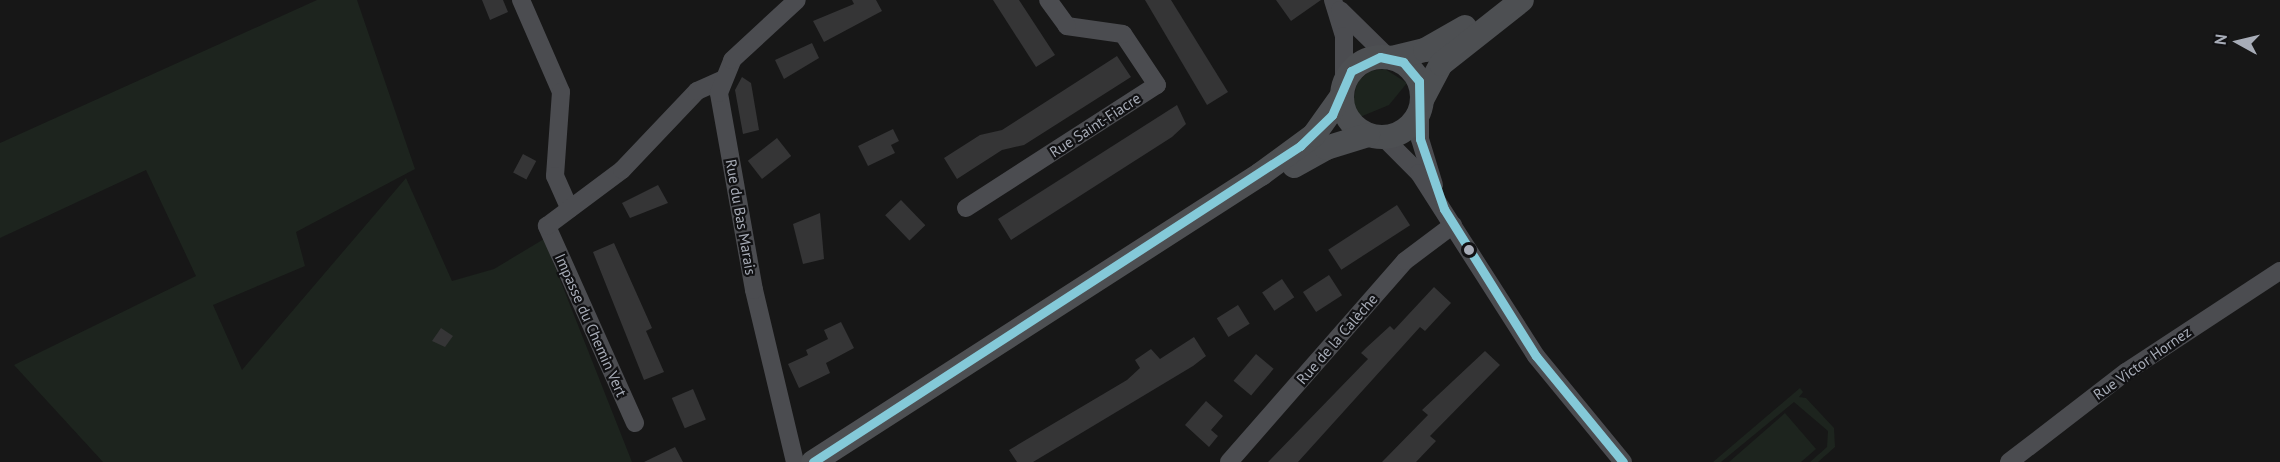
<!DOCTYPE html>
<html>
<head>
<meta charset="utf-8">
<style>
  body { margin:0 }
  #map { position:relative; width:2280px; height:462px; overflow:hidden; background:#171717; font-family:"PT Sans",sans-serif }
  div>[style] { position:absolute }
  .green>* { inset:0; background:#1d241e }
  .building>* { inset:0; background:#353536; transform-origin:0 0 }
  .minor>* { height:18px; margin:-9px; padding:0 9px; transform-origin:9px; border-radius:9px; background:#4b4c50 }
  .major>* { height:24px; margin:-12px; padding:0 12px; transform-origin:12px; border-radius:12px; background:#4d4f52 }
  .major>.ring { margin:-12px; padding:0; box-sizing:content-box; background:none; border:24px solid #4d4f52; border-radius:50% }
  .bus-1>* { height:9px; margin:-4.5px; padding:0 4.5px; transform-origin:4.5px; border-radius:4.5px; background:#84c9d8 }
  .dots>* { width:16px; height:16px; translate:-50% -50%; box-sizing:border-box; border:3px solid #111113; border-radius:50% }
  span { translate:-50% -50%; white-space:nowrap; text-align:center; line-height:1.15; -webkit-text-stroke:4.5px #111113; paint-order:stroke }
  .street-label { font-size:15px; color:#a8adb8 }
  .north { position:absolute; left:2208px; top:12px; width:60px; height:60px; -webkit-text-stroke:4px #111113; paint-order:stroke; rotate:278deg; font-size:16px; font-weight:700; line-height:24px; text-align:center; color:#a8adb8 }
  .north::after { content:''; display:block; margin:auto; width:21px; height:27px; background:#a8adb8; clip-path:polygon(50% 0,100% 100%,50% 72%,0 100%) }
</style>
</head>
<body>
<div id="map">
  <div class="green">
    <i style="clip-path:polygon(317px 0,357px 0,415px 169px,296px 232px,305px 266px,213px 305px,242px 370px,406px 178px,452px 281px,494px 269px,544px 239px,632px 462px,103px 462px,14px 365px,196px 276px,146px 170px,0 238px,0 143px)"></i>
    <i style="clip-path:polygon(1385px 69px,1407px 83px,1389px 105px,1360px 117px,1353px 103px,1357px 82px,1370px 71px)"></i>
    <i style="clip-path:polygon(1800px 388px,1803px 392px,1799px 397px,1806px 398px,1834px 428px,1835px 447px,1818px 462px,1810px 462px,1827px 447px,1828px 431px,1794px 402px,1721px 462px,1713px 462px)"></i>
    <i style="clip-path:polygon(1785px 413px,1816px 449px,1801px 462px,1729px 462px)"></i>
  </div>
  <div class="building">
    <i style="clip-path:polygon(482px 0,503px 0,508px 12px,490px 20px)"></i>
    <i style="clip-path:polygon(852px 0,876px 0,882px 11px,824px 42px,813px 21px,854px 4px)"></i>
    <i style="clip-path:polygon(993px 0,1019px 0,1055px 55px,1036px 67px)"></i>
    <i style="clip-path:polygon(1145px 0,1171px 0,1228px 92px,1207px 105px)"></i>
    <i style="clip-path:polygon(1276px 0,1321px 0,1291px 21px)"></i>
    <i style="clip-path:polygon(812px 43px,819px 58px,784px 79px,775px 60px)"></i>
    <i style="clip-path:polygon(1117px 56px,1131px 77px,1024px 145px,1002px 150px,957px 179px,944px 158px,980px 135px,1002px 130px)"></i>
    <i style="clip-path:polygon(742px 77px,751px 83px,759px 130px,743px 134px,735px 90px)"></i>
    <i style="clip-path:polygon(1177px 105px,1186px 124px,1172px 137px,1011px 240px,998px 219px)"></i>
    <i style="clip-path:polygon(893px 129px,899px 141px,891px 145px,895px 153px,868px 166px,858px 146px)"></i>
    <i style="left:777px;top:138px;width:23px;height:37px;rotate:52deg"></i>
    <i style="left:523px;top:154px;width:15px;height:21px;rotate:28deg"></i>
    <i style="clip-path:polygon(658px 185px,668px 203px,630px 218px,622px 203px)"></i>
    <i style="left:901px;top:200px;width:35px;height:22px;rotate:46deg"></i>
    <i style="left:1397px;top:205px;width:24px;height:82px;rotate:57deg"></i>
    <i style="clip-path:polygon(820px 213px,824px 259px,803px 264px,793px 224px)"></i>
    <i style="clip-path:polygon(614px 243px,652px 328px,646px 331px,664px 372px,644px 380px,593px 252px)"></i>
    <i style="left:1329px;top:275px;width:24px;height:31px;rotate:57deg"></i>
    <i style="left:1282px;top:279px;width:22px;height:24px;rotate:56deg"></i>
    <i style="clip-path:polygon(1434px 287px,1451px 303px,1425px 331px,1420px 327px,1298px 462px,1268px 462px,1368px 359px,1361px 353px,1366px 348px,1390px 326px,1394px 330px)"></i>
    <i style="left:1238px;top:305px;width:22px;height:25px;rotate:58deg"></i>
    <i style="clip-path:polygon(841px 322px,854px 348px,826px 363px,830px 373px,799px 388px,788px 364px,808px 355px,806px 350px,828px 339px,824px 330px)"></i>
    <i style="clip-path:polygon(441px 328px,453px 336px,445px 347px,432px 341px)"></i>
    <i style="clip-path:polygon(1194px 337px,1206px 356px,1193px 366px,1033px 462px,1017px 462px,1009px 450px,1127px 380px,1140px 368px,1135px 360px,1151px 349px,1160px 359px)"></i>
    <i style="clip-path:polygon(1485px 351px,1500px 365px,1430px 436px,1436px 441px,1416px 462px,1382px 462px,1428px 415px,1422px 410px)"></i>
    <i style="left:1256px;top:354px;width:23px;height:35px;rotate:40deg"></i>
    <i style="left:693px;top:389px;width:33px;height:23px;rotate:67deg"></i>
    <i style="clip-path:polygon(1206px 401px,1223px 416px,1211px 430px,1218px 436px,1209px 447px,1185px 425px)"></i>
    <i style="clip-path:polygon(675px 447px,683px 462px,644px 462px)"></i>
  </div>
  <div class="minor">
    <i style="left:521px;top:0;width:100px;rotate:66.5deg"></i>
    <i style="left:561px;top:92px;width:84px;rotate:94.1deg"></i>
    <i style="left:555px;top:176px;width:36px;rotate:66deg"></i>
    <i style="left:1333px;top:0;width:38px;rotate:73deg"></i>
    <i style="left:1344px;top:36px;width:45px;rotate:90deg"></i>
    <i style="left:1340px;top:10px;width:67px;rotate:44.4deg"></i>
    <i style="left:1420px;top:109px;width:30px;rotate:90deg"></i>
    <i style="left:1420px;top:139px;width:48px;rotate:73.1deg"></i>
    <i style="left:1383px;top:137px;width:51px;rotate:45deg"></i>
    <i style="left:1419px;top:173px;width:217px;rotate:57.4deg"></i>
    <i style="left:1536px;top:356px;width:137px;rotate:50.6deg"></i>
    <i style="left:966px;top:208px;width:227px;rotate:-32.8deg"></i>
    <i style="left:1157px;top:85px;width:61px;rotate:-123.7deg"></i>
    <i style="left:1123px;top:34px;width:57px;rotate:-171.9deg"></i>
    <i style="left:1067px;top:26px;width:32px;rotate:-126deg"></i>
    <i style="left:635px;top:423px;width:216px;rotate:-114.1deg"></i>
    <i style="left:547px;top:226px;width:94px;rotate:-36.7deg"></i>
    <i style="left:622px;top:170px;width:109px;rotate:-46.5deg"></i>
    <i style="left:697px;top:91px;width:27px;rotate:-24deg"></i>
    <i style="left:795px;top:462px;width:177px;rotate:-103.4deg"></i>
    <i style="left:754px;top:290px;width:200px;rotate:-100.1deg"></i>
    <i style="left:719px;top:93px;width:35px;rotate:-68deg"></i>
    <i style="left:732px;top:60px;width:88px;rotate:-42.7deg"></i>
    <i style="left:1229px;top:462px;width:267px;rotate:-48.8deg"></i>
    <i style="left:1405px;top:261px;width:60px;rotate:-36.9deg"></i>
    <i style="left:2009px;top:462px;width:148px;rotate:-37.6deg"></i>
    <i style="left:2126px;top:372px;width:184px;rotate:-33.3deg"></i>
  </div>
  <div class="major">
    <i class="ring" style="left:1342px;top:57px;width:56px;height:56px"></i>
    <i style="left:1392px;top:58px;width:34px;rotate:-14deg"></i>
    <i style="left:1425px;top:50px;width:46px;rotate:-29.9deg"></i>
    <i style="left:1422px;top:100px;width:41px;rotate:-62.2deg"></i>
    <i style="left:1441px;top:64px;width:103px;rotate:-38.3deg"></i>
    <i style="left:1294px;top:166px;width:37px;rotate:-29deg"></i>
    <i style="left:1326px;top:148px;width:44px;rotate:-17.2deg"></i>
    <i style="left:813px;top:462px;width:533px;rotate:-32.74deg"></i>
    <i style="left:1261px;top:174px;width:66px;rotate:-36.3deg"></i>
    <i style="left:1314px;top:135px;width:47px;rotate:-54.6deg"></i>
  </div>
  <div class="bus-1">
    <i style="left:813px;top:462px;width:581px;rotate:-32.98deg"></i>
    <i style="left:1300px;top:146px;width:45px;rotate:-44.1deg"></i>
    <i style="left:1332px;top:115px;width:48px;rotate:-66.6deg"></i>
    <i style="left:1351px;top:71px;width:32px;rotate:-26deg"></i>
    <i style="left:1380px;top:57px;width:24px;rotate:12deg"></i>
    <i style="left:1403px;top:62px;width:25px;rotate:50deg"></i>
    <i style="left:1419px;top:81px;width:58px;rotate:89deg"></i>
    <i style="left:1420px;top:139px;width:74px;rotate:71.1deg"></i>
    <i style="left:1444px;top:209px;width:173px;rotate:58deg"></i>
    <i style="left:1536px;top:356px;width:137px;rotate:50.6deg"></i>
  </div>
  <div class="dots">
    <i style="left:1469px;top:250px;background:#a8adb8"></i>
  </div>
  <div class="street-label">
    <span style="left:1095px;top:125px;rotate:-33deg">Rue Saint-Fiacre</span>
    <span style="left:741px;top:217px;rotate:80deg">Rue du Bas Marais</span>
    <span style="left:591px;top:325px;rotate:66deg">Impasse du Chemin Vert</span>
    <span style="left:1337px;top:339px;rotate:-49deg">Rue de la Calèche</span>
    <span style="left:2142px;top:363px;rotate:-35deg">Rue Victor Hornez</span>
  </div>
  <div class="north">N</div>
</div>
</body>
</html>
